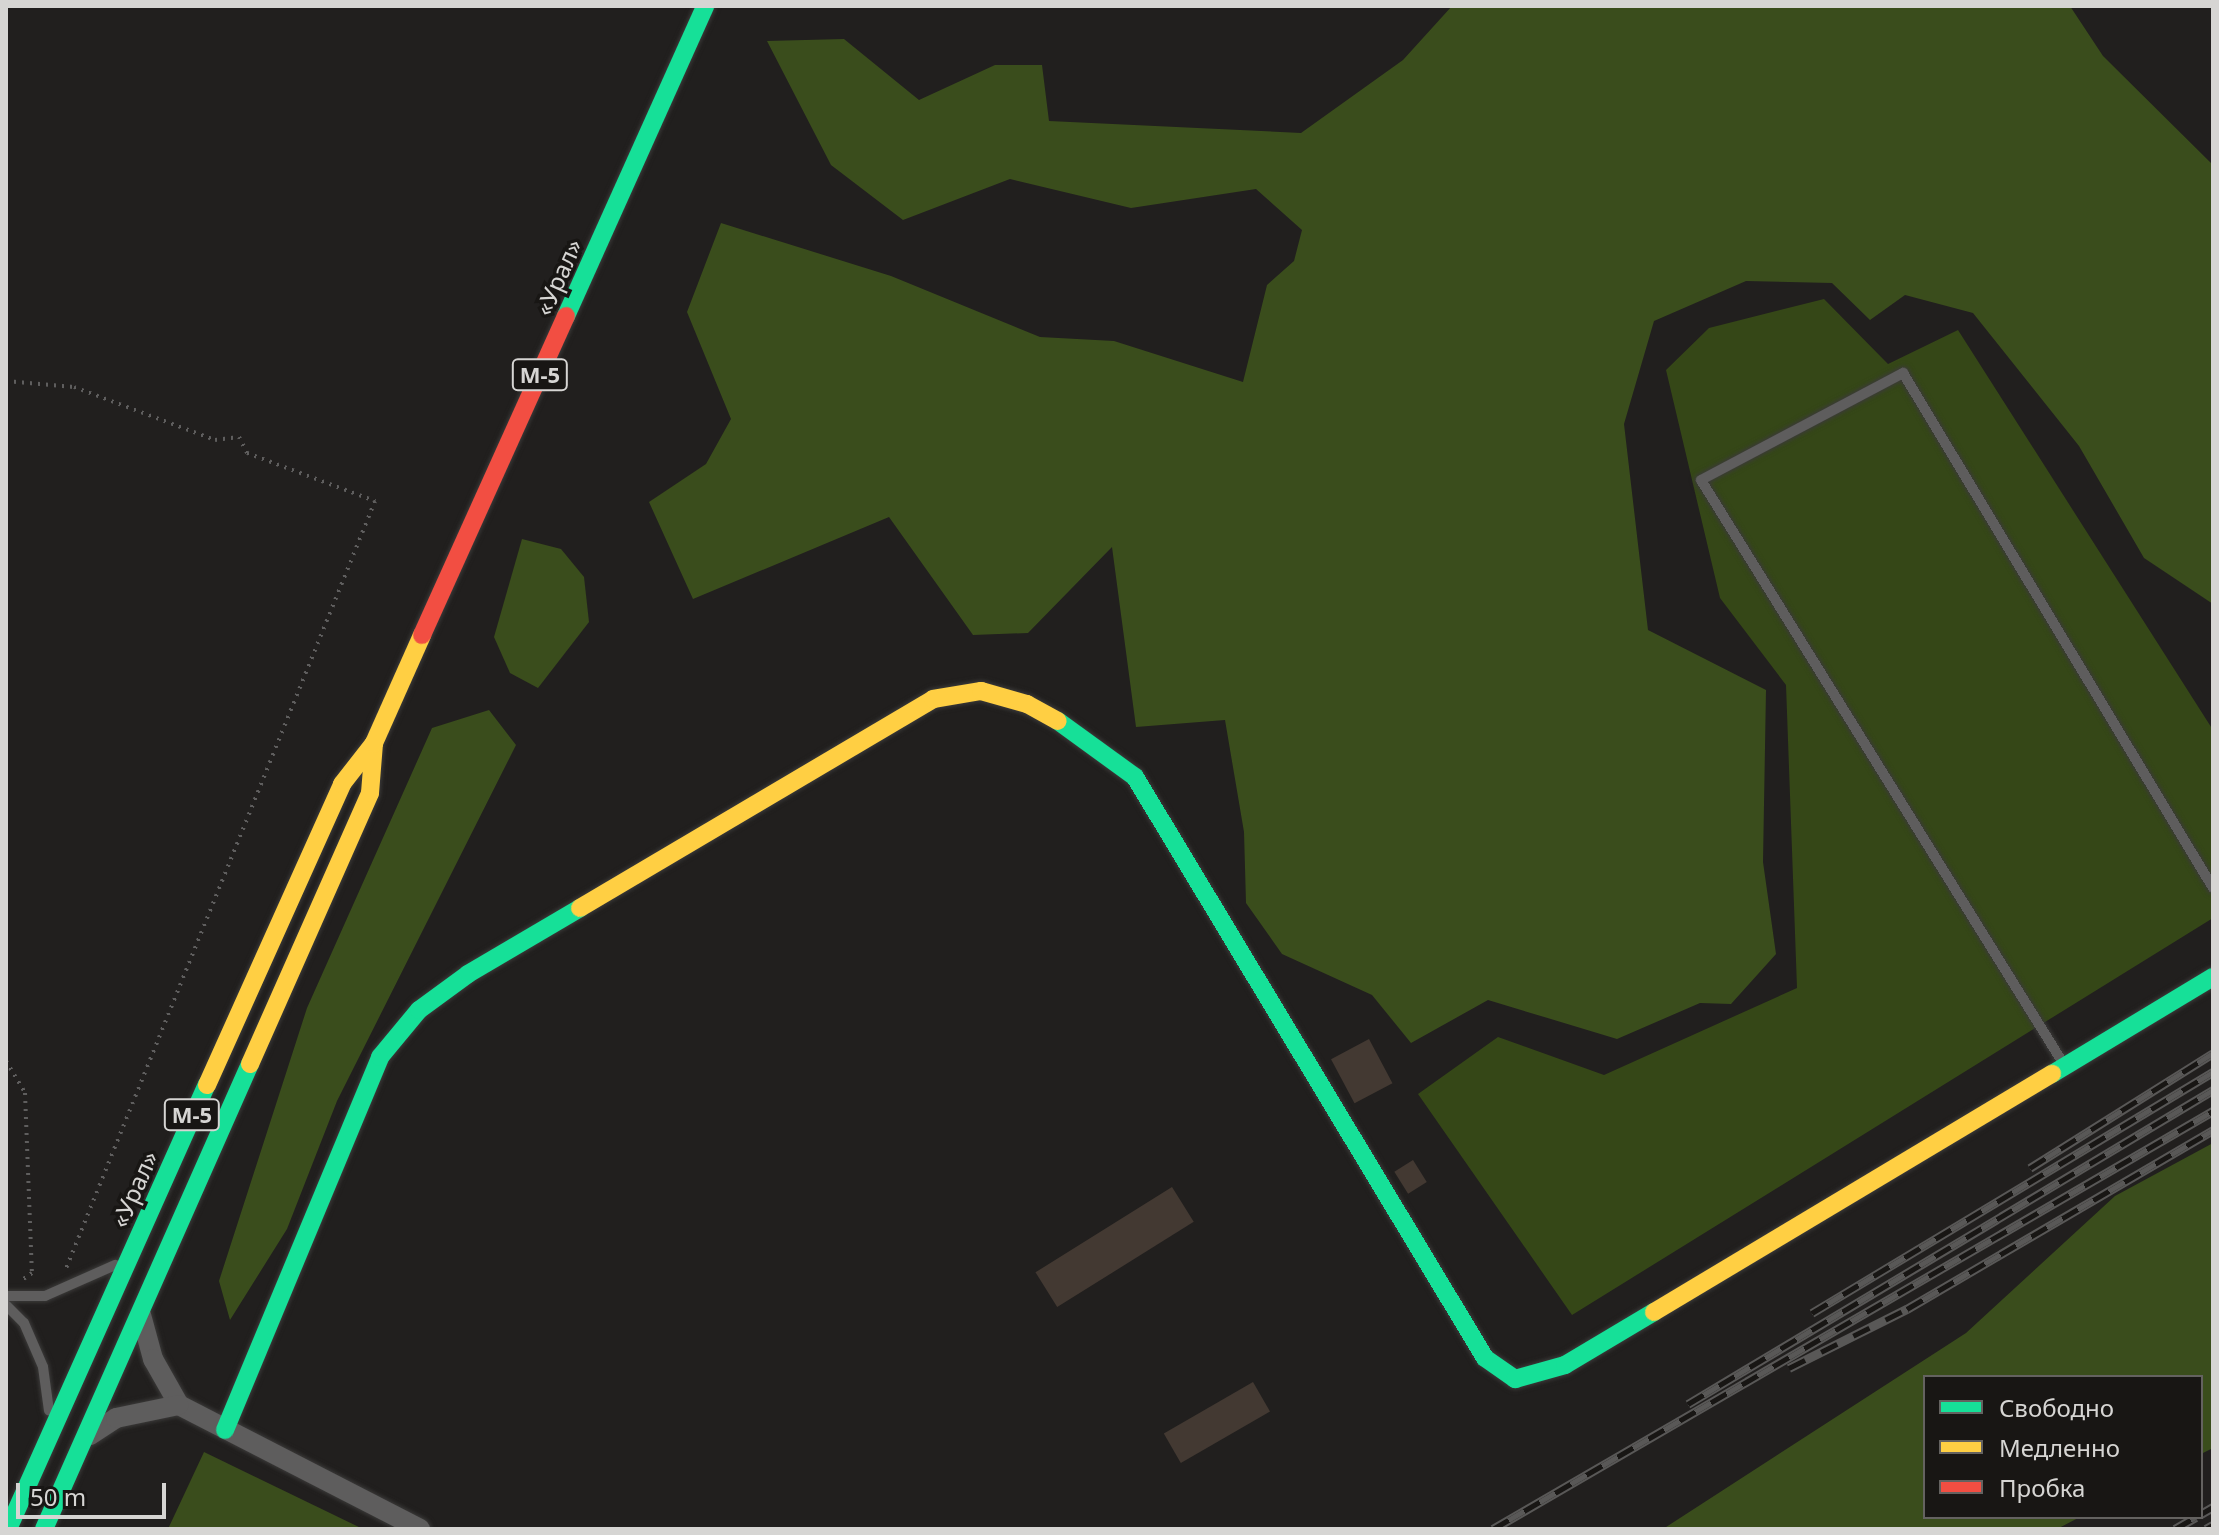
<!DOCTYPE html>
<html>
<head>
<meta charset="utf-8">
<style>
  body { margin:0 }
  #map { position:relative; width:2219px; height:1535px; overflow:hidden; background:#211f1e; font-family:"Noto Sans",sans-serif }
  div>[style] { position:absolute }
  .green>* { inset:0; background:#354717 }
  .forest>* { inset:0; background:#3a4d1c }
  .building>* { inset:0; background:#433932; transform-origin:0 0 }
  .path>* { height:4px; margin-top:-2px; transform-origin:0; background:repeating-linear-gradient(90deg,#5f5e5e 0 2px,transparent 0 8px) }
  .roads { filter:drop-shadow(0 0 2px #3b3a39) drop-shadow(0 0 2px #3b3a39) }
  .lane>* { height:10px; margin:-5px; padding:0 5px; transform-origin:5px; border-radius:5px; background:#5e5d5d }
  .street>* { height:20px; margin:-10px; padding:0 10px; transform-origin:10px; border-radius:10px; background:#5e5d5d }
  .fast>* { height:18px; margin:-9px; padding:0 9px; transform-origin:9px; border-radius:9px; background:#16e098 }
  .slow>* { height:18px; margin:-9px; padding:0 9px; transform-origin:9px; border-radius:9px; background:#ffcf43 }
  .jam>* { height:18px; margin:-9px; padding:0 9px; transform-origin:9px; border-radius:9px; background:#f24e42 }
  .rail>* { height:9px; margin-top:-4.5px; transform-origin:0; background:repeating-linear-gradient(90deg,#181614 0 18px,#595857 0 36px); box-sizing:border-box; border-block:2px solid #595857 }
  span { translate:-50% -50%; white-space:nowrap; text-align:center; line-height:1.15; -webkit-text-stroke:7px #181614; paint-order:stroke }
  .shield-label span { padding:2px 6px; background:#181614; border:2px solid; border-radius:6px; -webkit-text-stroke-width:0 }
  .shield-label { font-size:22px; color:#d6d5d3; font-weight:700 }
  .street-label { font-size:24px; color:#d6d5d3 }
  .frame { position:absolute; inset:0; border:8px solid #d6d5d3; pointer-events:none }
  .legend { position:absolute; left:1923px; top:1375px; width:280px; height:144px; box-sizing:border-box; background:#181614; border:2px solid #646260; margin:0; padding:10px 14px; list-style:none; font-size:24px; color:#d6d5d3 }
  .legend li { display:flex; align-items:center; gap:16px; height:40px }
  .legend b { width:40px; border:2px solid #646260 }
  .scale { position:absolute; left:16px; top:1483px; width:150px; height:36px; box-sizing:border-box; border:4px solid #d6d5d3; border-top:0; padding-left:10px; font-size:24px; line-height:28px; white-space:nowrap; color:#d6d5d3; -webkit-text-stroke:6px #181614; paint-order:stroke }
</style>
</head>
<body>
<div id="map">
  <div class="green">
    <i style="clip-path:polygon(1824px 299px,1888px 364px,1958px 330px,2213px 730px,2213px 918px,1572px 1315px,1418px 1094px,1498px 1037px,1604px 1075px,1797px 988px,1786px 685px,1720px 598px,1666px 370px,1709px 328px)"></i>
  </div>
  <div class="forest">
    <i style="clip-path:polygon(1452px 6px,2070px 6px,2103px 56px,2213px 165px,2213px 604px,2144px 558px,2079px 446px,1973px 313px,1905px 295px,1870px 320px,1832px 283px,1746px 281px,1654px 321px,1624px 424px,1648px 630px,1766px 690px,1763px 862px,1776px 954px,1731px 1004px,1700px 1003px,1617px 1039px,1488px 1000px,1411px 1043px,1372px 995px,1282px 954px,1246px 903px,1244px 832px,1225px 720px,1136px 727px,1112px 547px,1028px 633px,973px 635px,889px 517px,693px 599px,649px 502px,706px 464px,731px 419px,687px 312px,721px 223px,891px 276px,1040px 337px,1114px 341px,1243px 382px,1267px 285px,1294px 261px,1302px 230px,1256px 189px,1131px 208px,1010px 179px,903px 220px,831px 165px,767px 41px,844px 39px,919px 100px,995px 65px,1042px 65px,1049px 121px,1301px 133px,1403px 60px)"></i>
    <i style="clip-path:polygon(522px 539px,561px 549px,584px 577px,589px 622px,538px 688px,510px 673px,494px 637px)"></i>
    <i style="clip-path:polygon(489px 710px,516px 745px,337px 1101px,287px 1229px,230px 1320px,219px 1281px,307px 1008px,432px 728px)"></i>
    <i style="clip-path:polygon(2213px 1143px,2213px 1448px,2201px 1454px,2201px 1377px,1925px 1377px,1925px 1517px,2080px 1517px,2057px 1529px,1663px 1529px,1966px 1333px,2115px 1196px)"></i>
    <i style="clip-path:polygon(204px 1452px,363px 1529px,168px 1529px)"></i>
  </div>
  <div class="building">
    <i style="left:1369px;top:1039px;width:50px;height:43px;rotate:62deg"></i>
    <i style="left:1413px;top:1160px;width:26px;height:22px;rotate:58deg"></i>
    <i style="left:1172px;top:1187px;width:41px;height:161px;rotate:58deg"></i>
    <i style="left:1253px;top:1382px;width:34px;height:103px;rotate:60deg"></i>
  </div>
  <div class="path">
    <i style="left:6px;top:381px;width:68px;rotate:5deg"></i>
    <i style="left:74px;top:387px;width:151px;rotate:20.6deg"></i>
    <i style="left:215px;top:440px;width:24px;rotate:-7deg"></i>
    <i style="left:239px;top:437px;width:18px;rotate:63deg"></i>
    <i style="left:247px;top:453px;width:137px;rotate:20.6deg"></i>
    <i style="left:375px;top:501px;width:830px;rotate:111.93deg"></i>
    <i style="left:6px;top:1061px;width:37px;rotate:59deg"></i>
    <i style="left:25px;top:1093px;width:180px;rotate:87.8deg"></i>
    <i style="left:32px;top:1273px;width:12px;rotate:145deg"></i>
  </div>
  <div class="roads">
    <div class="lane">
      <i style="left:2063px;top:1063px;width:686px;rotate:-121.84deg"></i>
      <i style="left:1701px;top:480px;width:229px;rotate:-27.9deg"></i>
      <i style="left:1903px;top:373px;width:601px;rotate:58.95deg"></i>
      <i style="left:6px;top:1296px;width:39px"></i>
      <i style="left:45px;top:1296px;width:77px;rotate:-23.9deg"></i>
      <i style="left:6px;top:1305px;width:25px;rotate:45deg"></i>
      <i style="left:24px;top:1323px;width:48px;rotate:66.6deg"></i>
      <i style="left:43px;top:1367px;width:44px;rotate:82.2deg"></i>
    </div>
    <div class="street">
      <i style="left:141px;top:1315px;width:46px;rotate:74.7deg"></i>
      <i style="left:153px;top:1359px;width:53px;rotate:60.5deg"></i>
      <i style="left:179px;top:1405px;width:271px;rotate:27.2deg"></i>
      <i style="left:90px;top:1435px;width:31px;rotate:-33deg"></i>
      <i style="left:116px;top:1418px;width:64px;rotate:-11.7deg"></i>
    </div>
    <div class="fast">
      <i style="left:566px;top:316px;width:340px;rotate:-65.8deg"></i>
      <i style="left:1058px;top:721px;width:95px;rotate:36deg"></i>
      <i style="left:1135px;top:777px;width:678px;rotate:58.93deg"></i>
      <i style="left:1485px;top:1358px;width:37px;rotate:35deg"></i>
      <i style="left:1515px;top:1379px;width:52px;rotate:-15.6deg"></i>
      <i style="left:1565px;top:1365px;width:104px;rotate:-30.8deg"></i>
      <i style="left:2052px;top:1074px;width:188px;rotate:-31.1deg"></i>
      <i style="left:225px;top:1430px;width:404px;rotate:-67.4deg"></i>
      <i style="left:380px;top:1057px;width:61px;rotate:-50.3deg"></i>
      <i style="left:419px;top:1010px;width:61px;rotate:-36.3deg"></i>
      <i style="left:468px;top:974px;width:130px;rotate:-30.5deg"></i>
      <i style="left:8px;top:1529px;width:487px;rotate:-65.9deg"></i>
      <i style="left:44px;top:1529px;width:509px;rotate:-66.11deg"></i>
    </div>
    <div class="slow">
      <i style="left:580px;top:908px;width:410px;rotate:-30.6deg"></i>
      <i style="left:933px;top:699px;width:49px;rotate:-9.5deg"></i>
      <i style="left:981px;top:691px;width:48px;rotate:15.8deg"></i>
      <i style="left:1027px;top:704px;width:35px;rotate:29deg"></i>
      <i style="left:250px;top:1064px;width:296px;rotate:-66.1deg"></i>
      <i style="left:370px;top:793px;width:50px;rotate:-85.4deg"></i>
      <i style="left:207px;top:1085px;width:330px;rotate:-65.8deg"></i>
      <i style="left:342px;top:784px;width:52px;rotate:-52deg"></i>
      <i style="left:374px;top:743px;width:118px;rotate:-66deg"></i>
      <i style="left:1654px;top:1312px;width:464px;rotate:-30.9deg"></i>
    </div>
    <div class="jam">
      <i style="left:422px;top:635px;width:350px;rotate:-65.7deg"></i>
    </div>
  </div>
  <div class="rail">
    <i style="left:2030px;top:1168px;width:216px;rotate:-32.1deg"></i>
    <i style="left:1812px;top:1313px;width:468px;rotate:-31deg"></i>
    <i style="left:1789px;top:1368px;width:132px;rotate:-26.6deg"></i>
    <i style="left:1907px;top:1309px;width:355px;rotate:-30.3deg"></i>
    <i style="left:1688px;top:1404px;width:612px;rotate:-30.88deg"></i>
    <i style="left:2201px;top:1514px;width:14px;rotate:-30deg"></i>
    <i style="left:1493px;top:1529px;width:833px;rotate:-30.14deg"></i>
    <i style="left:2175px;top:1529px;width:24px;rotate:-30deg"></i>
    <i style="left:2206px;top:1529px;width:8px;rotate:-30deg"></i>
  </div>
  <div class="shield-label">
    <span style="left:540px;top:375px">М-5</span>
    <span style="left:192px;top:1115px">М-5</span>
  </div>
  <div class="street-label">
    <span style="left:558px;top:277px;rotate:-66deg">«Урал»</span>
    <span style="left:134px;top:1189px;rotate:-66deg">«Урал»</span>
  </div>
  <div class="frame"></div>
  <ul class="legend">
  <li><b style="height:10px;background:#16e098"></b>Свободно</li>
  <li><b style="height:10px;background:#ffcf43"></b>Медленно</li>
  <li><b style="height:10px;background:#f24e42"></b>Пробка</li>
  </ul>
  <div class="scale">50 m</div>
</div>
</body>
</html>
